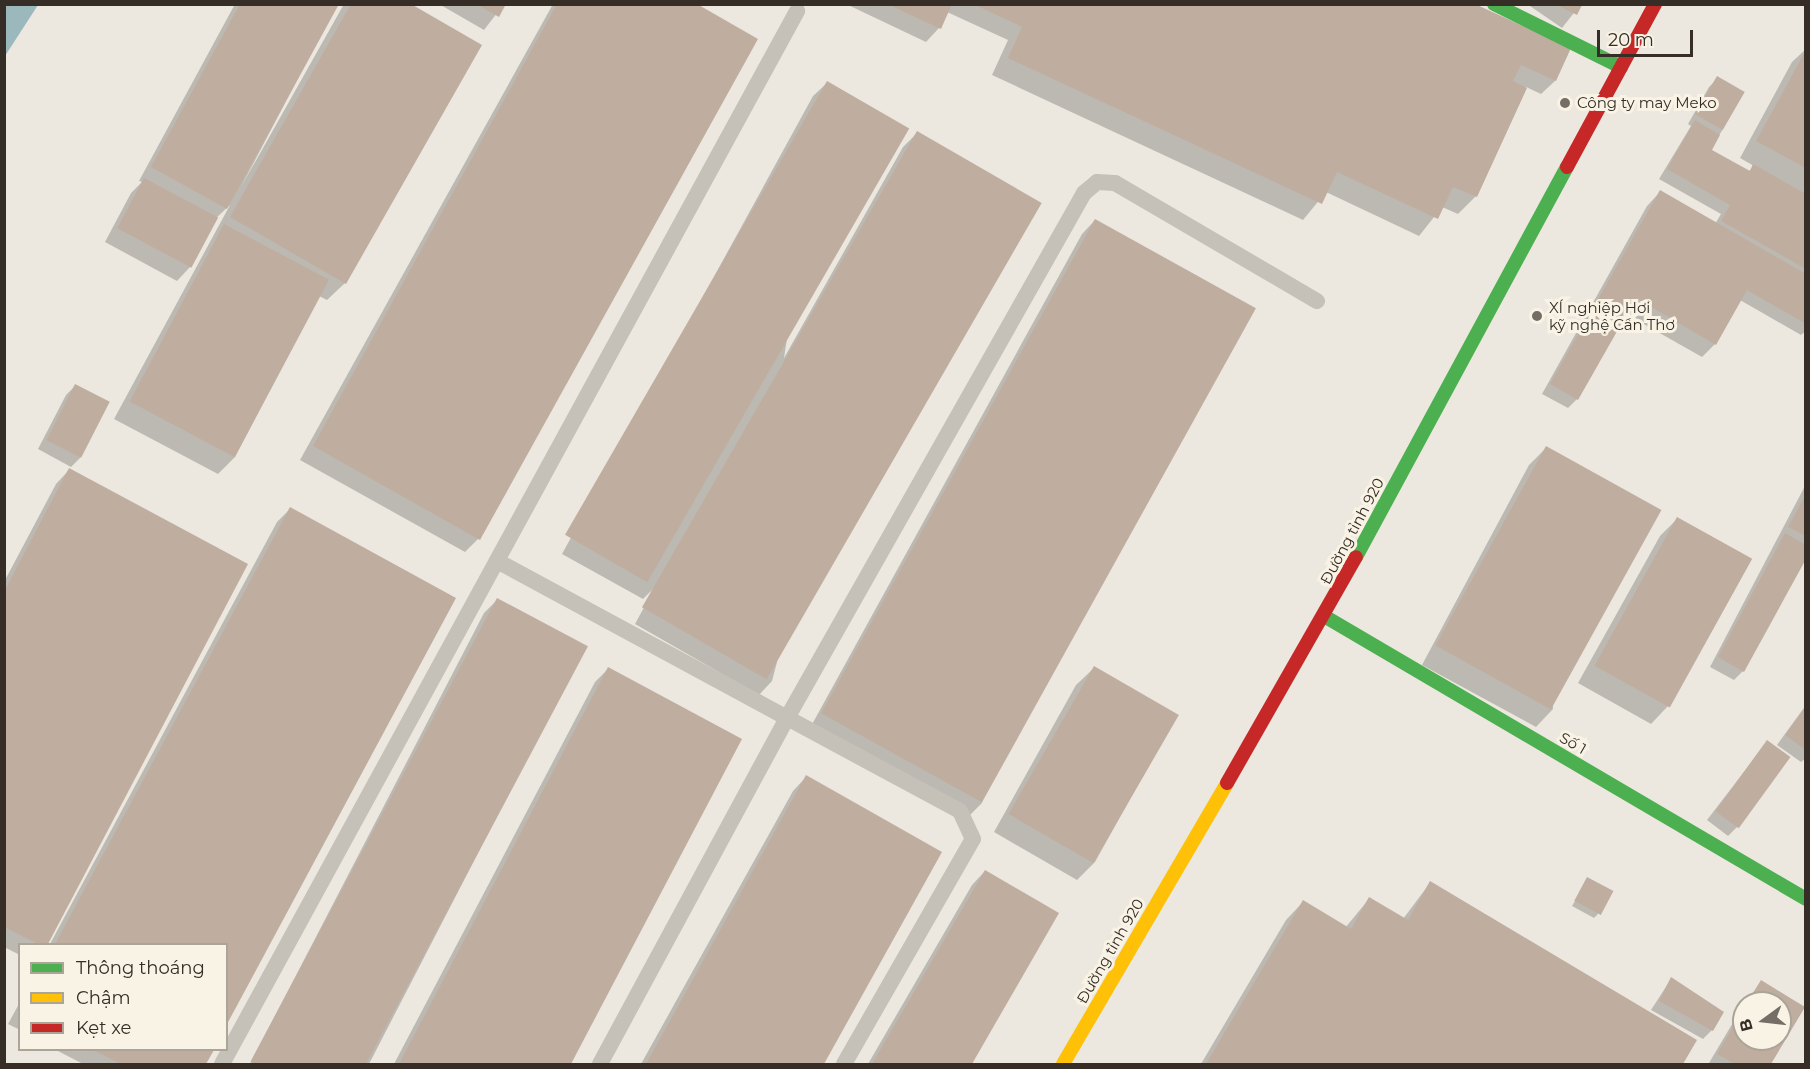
<!DOCTYPE html>
<html>
<head>
<meta charset="utf-8">
<style>
  body { margin:0 }
  #map { position:relative; width:1810px; height:1069px; overflow:hidden; background:#ece8df; font-family:Montserrat,sans-serif }
  div>[style] { position:absolute }
  .water>* { inset:0; background:#9bb8bd }
  .shadow>* { inset:0; background:#0003 }
  .building>* { inset:0; background:#bfaea0; transform-origin:0 0 }
  .lane>* { height:16px; margin:-8px; padding:0 8px; transform-origin:8px; border-radius:8px; background:#c5c0b8 }
  .fast>* { height:14px; margin:-7px; padding:0 7px; transform-origin:7px; border-radius:7px; background:#4caf50 }
  .slow>* { height:14px; margin:-7px; padding:0 7px; transform-origin:7px; border-radius:7px; background:#ffc107 }
  .jam>* { height:14px; margin:-7px; padding:0 7px; transform-origin:7px; border-radius:7px; background:#c62828 }
  .dots>* { width:16px; height:16px; translate:-50% -50%; box-sizing:border-box; border:3px solid #f9f3e5; border-radius:50% }
  span { translate:-50% -50%; white-space:nowrap; text-align:center; line-height:1.15; -webkit-text-stroke:6px #f9f3e5; paint-order:stroke }
  .poi-label { font-size:15px; color:#352d26 }
  .left { translate:0 -50%; text-align:left }
  .street-label { font-size:15px; color:#352d26 }
  .frame { position:absolute; inset:0; border:6px solid #352d26; pointer-events:none }
  .legend { position:absolute; left:18px; top:943px; width:210px; height:108px; box-sizing:border-box; background:#f9f3e5; border:2px solid #aba499; margin:0; padding:8px 10px; list-style:none; font-size:18px; color:#352d26 }
  .legend li { display:flex; align-items:center; gap:12px; height:30px }
  .legend b { width:30px; border:2px solid #aba499 }
  .north { position:absolute; left:1732px; top:991px; width:60px; height:60px; box-sizing:border-box; background:#f9f3e5; border:2px solid #aba499; border-radius:50%; rotate:255deg; font-size:16px; font-weight:700; line-height:24px; text-align:center; color:#352d26 }
  .north::after { content:''; display:block; margin:auto; width:21px; height:27px; background:#756e67; clip-path:polygon(50% 0,100% 100%,50% 72%,0 100%) }
  .scale { position:absolute; left:1597px; top:30px; width:96px; height:27px; box-sizing:border-box; border:3px solid #352d26; border-top:0; padding-left:8px; font-size:18px; line-height:21px; white-space:nowrap; color:#352d26; -webkit-text-stroke:4px #f9f3e5; paint-order:stroke }
</style>
</head>
<body>
<div id="map">
  <div class="water">
    <i style="clip-path:polygon(5px 4px,38px 5px,5px 56px,4px 5px)"></i>
  </div>
  <div class="shadow">
    <i style="clip-path:polygon(235px 4px,337px 4px,241px 187px,344px 4px,408px 4px,345px 283px,327px 300px,319px 296px,235px 457px,218px 474px,114px 419px,230px 205px,215px 219px,190px 267px,177px 281px,105px 242px,131px 193px,142px 182px,139px 181px)"></i>
    <i style="clip-path:polygon(439px 4px,504px 4px,484px 30px)"></i>
    <i style="clip-path:polygon(553px 4px,694px 4px,478px 539px,465px 552px,300px 460px)"></i>
    <i style="clip-path:polygon(846px 4px,1472px 4px,1569px 49px,1555px 81px,1541px 94px,1526px 87px,1476px 196px,1458px 214px,1442px 207px,1419px 236px,1326px 192px,1303px 220px,992px 75px,1008px 40px,947px 12px,939px 28px,926px 42px)"></i>
    <i style="clip-path:polygon(1527px 4px,1581px 4px,1562px 28px)"></i>
    <i style="clip-path:polygon(1806px 49px,1806px 331px,1801px 335px,1740px 300px,1715px 344px,1702px 357px,1626px 314px,1577px 399px,1568px 408px,1542px 394px,1647px 206px,1660px 192px,1715px 224px,1721px 214px,1659px 179px,1691px 126px,1688px 124px,1709px 87px,1718px 78px,1723px 129px,1710px 150px,1748px 172px,1754px 166px,1740px 158px,1792px 62px)"></i>
    <i style="clip-path:polygon(827px 83px,784px 358px,903px 147px,917px 133px,772px 681px,759px 695px,635px 624px,655px 587px,643px 599px,562px 554px,813px 96px)"></i>
    <i style="clip-path:polygon(1095px 220px,982px 803px,969px 816px,810px 728px,1082px 234px)"></i>
    <i style="clip-path:polygon(75px 386px,80px 458px,71px 467px,38px 449px,66px 395px)"></i>
    <i style="clip-path:polygon(1546px 448px,1553px 709px,1536px 727px,1422px 665px,1529px 465px)"></i>
    <i style="clip-path:polygon(69px 470px,246px 564px,47px 944px,20px 944px,20px 955px,4px 947px,4px 582px,56px 484px)"></i>
    <i style="clip-path:polygon(1806px 484px,1806px 556px,1743px 671px,1734px 680px,1710px 667px)"></i>
    <i style="clip-path:polygon(290px 509px,226px 944px,50px 944px,277px 522px)"></i>
    <i style="clip-path:polygon(1677px 519px,1668px 706px,1651px 724px,1578px 683px,1660px 536px)"></i>
    <i style="clip-path:polygon(497px 600px,585px 646px,369px 1064px,250px 1064px,484px 613px)"></i>
    <i style="clip-path:polygon(1094px 668px,1177px 715px,1095px 862px,1077px 880px,994px 832px,1076px 685px)"></i>
    <i style="clip-path:polygon(608px 669px,740px 739px,569px 1064px,394px 1064px,595px 682px)"></i>
    <i style="clip-path:polygon(1806px 705px,1806px 758px,1801px 762px,1777px 745px)"></i>
    <i style="clip-path:polygon(1767px 742px,1737px 827px,1728px 836px,1707px 820px)"></i>
    <i style="clip-path:polygon(806px 777px,940px 852px,822px 1064px,641px 1064px,793px 791px)"></i>
    <i style="clip-path:polygon(985px 871px,1057px 914px,970px 1064px,868px 1064px,972px 885px)"></i>
    <i style="clip-path:polygon(1588px 879px,1598px 914px,1594px 918px,1572px 906px)"></i>
    <i style="clip-path:polygon(1430px 883px,1695px 1041px,1681px 1064px,1201px 1064px,1286px 920px,1303px 902px,1345px 928px,1369px 899px,1403px 919px)"></i>
    <i style="clip-path:polygon(1671px 979px,1712px 1030px,1703px 1039px,1651px 1010px)"></i>
    <i style="clip-path:polygon(1761px 982px,1803px 1007px,1769px 1064px,1709px 1063px,1744px 1004px,1744px 1039px,1780px 1039px,1780px 1003px,1745px 1003px)"></i>
    <i style="clip-path:polygon(20px 1002px,20px 1030px,8px 1024px)"></i>
    <i style="clip-path:polygon(56px 1050px,212px 1050px,204px 1064px,83px 1064px)"></i>
  </div>
  <div class="building">
    <i style="clip-path:polygon(240px 4px,339px 4px,227px 209px,151px 167px)"></i>
    <i style="clip-path:polygon(351px 4px,411px 4px,482px 45px,346px 284px,230px 217px)"></i>
    <i style="clip-path:polygon(476px 4px,506px 4px,499px 17px)"></i>
    <i style="clip-path:polygon(557px 4px,697px 4px,758px 39px,480px 540px,313px 446px)"></i>
    <i style="clip-path:polygon(887px 4px,952px 4px,941px 29px)"></i>
    <i style="clip-path:polygon(973px 4px,1475px 4px,1571px 48px,1556px 81px,1521px 65px,1513px 81px,1527px 88px,1477px 197px,1453px 187px,1438px 219px,1337px 172px,1322px 204px,1008px 58px,1022px 27px)"></i>
    <i style="clip-path:polygon(1557px 5px,1582px 5px,1577px 15px)"></i>
    <i style="clip-path:polygon(1806px 50px,1806px 168px,1756px 141px)"></i>
    <i style="left:1717px;top:76px;width:32px;height:44px;rotate:30deg"></i>
    <i style="left:827px;top:81px;width:95px;height:524px;rotate:30deg"></i>
    <i style="clip-path:polygon(1695px 120px,1720px 135px,1712px 150px,1750px 171px,1753px 164px,1806px 194px,1806px 269px,1721px 221px,1730px 205px,1667px 169px)"></i>
    <i style="left:917px;top:131px;width:144px;height:550px;rotate:30deg"></i>
    <i style="left:144px;top:178px;width:84px;height:57px;rotate:28deg"></i>
    <i style="clip-path:polygon(1660px 190px,1806px 274px,1806px 324px,1747px 290px,1716px 345px,1636px 298px,1578px 400px,1550px 384px)"></i>
    <i style="left:1095px;top:219px;width:184px;height:565px;rotate:29deg"></i>
    <i style="left:224px;top:224px;width:119px;height:201px;rotate:28deg"></i>
    <i style="left:75px;top:384px;width:39px;height:63px;rotate:27deg"></i>
    <i style="left:1546px;top:446px;width:132px;height:228px;rotate:29deg"></i>
    <i style="clip-path:polygon(69px 468px,248px 564px,48px 944px,38px 944px,4px 927px,4px 592px)"></i>
    <i style="clip-path:polygon(1806px 494px,1806px 536px,1788px 527px)"></i>
    <i style="clip-path:polygon(290px 507px,456px 598px,226px 1026px,226px 944px,55px 944px)"></i>
    <i style="left:1677px;top:517px;width:86px;height:170px;rotate:29deg"></i>
    <i style="clip-path:polygon(1785px 533px,1806px 545px,1806px 559px,1744px 672px,1718px 657px)"></i>
    <i style="left:497px;top:598px;width:103px;height:525px;rotate:28deg"></i>
    <i style="left:1094px;top:666px;width:98px;height:171px;rotate:30deg"></i>
    <i style="clip-path:polygon(608px 667px,742px 739px,571px 1064px,399px 1064px)"></i>
    <i style="clip-path:polygon(1806px 706px,1806px 750px,1785px 735px)"></i>
    <i style="left:1767px;top:740px;width:29px;height:88px;rotate:36deg"></i>
    <i style="clip-path:polygon(806px 775px,942px 852px,824px 1064px,646px 1064px)"></i>
    <i style="clip-path:polygon(985px 870px,1059px 913px,972px 1064px,872px 1064px)"></i>
    <i style="left:1587px;top:877px;width:30px;height:27px;rotate:28deg"></i>
    <i style="clip-path:polygon(1430px 881px,1697px 1040px,1683px 1064px,1206px 1064px,1303px 900px,1351px 929px,1369px 897px,1408px 920px)"></i>
    <i style="clip-path:polygon(1671px 977px,1724px 1012px,1713px 1031px,1659px 1001px)"></i>
    <i style="clip-path:polygon(1761px 980px,1805px 1007px,1771px 1064px,1735px 1064px,1717px 1054px,1744px 1008px,1744px 1039px,1780px 1039px,1780px 1003px,1747px 1003px)"></i>
    <i style="clip-path:polygon(93px 1050px,214px 1050px,206px 1064px,121px 1064px)"></i>
  </div>
  <div class="lane">
    <i style="left:497px;top:561px;width:330px;rotate:28.4deg"></i>
    <i style="left:787px;top:718px;width:393px;rotate:118.4deg"></i>
    <i style="left:222px;top:1064px;width:1200px;rotate:-61.36deg"></i>
    <i style="left:844px;top:1064px;width:259px;rotate:-60.2deg"></i>
    <i style="left:973px;top:839px;width:31px;rotate:-115deg"></i>
    <i style="left:960px;top:811px;width:196px;rotate:-151.7deg"></i>
    <i style="left:787px;top:718px;width:603px;rotate:-60.5deg"></i>
    <i style="left:1084px;top:193px;width:17px;rotate:-40deg"></i>
    <i style="left:1097px;top:182px;width:18px;rotate:3deg"></i>
    <i style="left:1115px;top:183px;width:234px;rotate:30.3deg"></i>
  </div>
  <div class="fast">
    <i style="left:1494px;top:4px;width:142px;rotate:26.4deg"></i>
    <i style="left:1356px;top:557px;width:443px;rotate:-61.6deg"></i>
    <i style="left:1324px;top:616px;width:559px;rotate:30.42deg"></i>
  </div>
  <div class="slow">
    <i style="left:1063px;top:1064px;width:325px;rotate:-59.7deg"></i>
  </div>
  <div class="jam">
    <i style="left:1567px;top:167px;width:185px;rotate:-61.6deg"></i>
    <i style="left:1227px;top:783px;width:260px;rotate:-60.3deg"></i>
  </div>
  <div class="dots">
    <i style="left:1565px;top:103px;background:#756e67"></i>
    <i style="left:1537px;top:316px;background:#756e67"></i>
  </div>
  <div class="poi-label">
    <span class="left" style="left:1577px;top:103px">Công ty may Meko</span>
    <span class="left" style="left:1549px;top:316px">XÍ nghiệp Hơi<br>kỹ nghệ Cần Thơ</span>
  </div>
  <div class="street-label">
    <span style="left:1352px;top:531px;rotate:-62deg">Đường tỉnh 920</span>
    <span style="left:1573px;top:743px;rotate:30deg">Số 1</span>
    <span style="left:1110px;top:951px;rotate:-60deg">Đường tỉnh 920</span>
  </div>
  <div class="frame"></div>
  <ul class="legend">
  <li><b style="height:8px;background:#4caf50"></b>Thông thoáng</li>
  <li><b style="height:8px;background:#ffc107"></b>Chậm</li>
  <li><b style="height:8px;background:#c62828"></b>Kẹt xe</li>
  </ul>
  <div class="north">B</div>
  <div class="scale">20 m</div>
</div>
</body>
</html>
